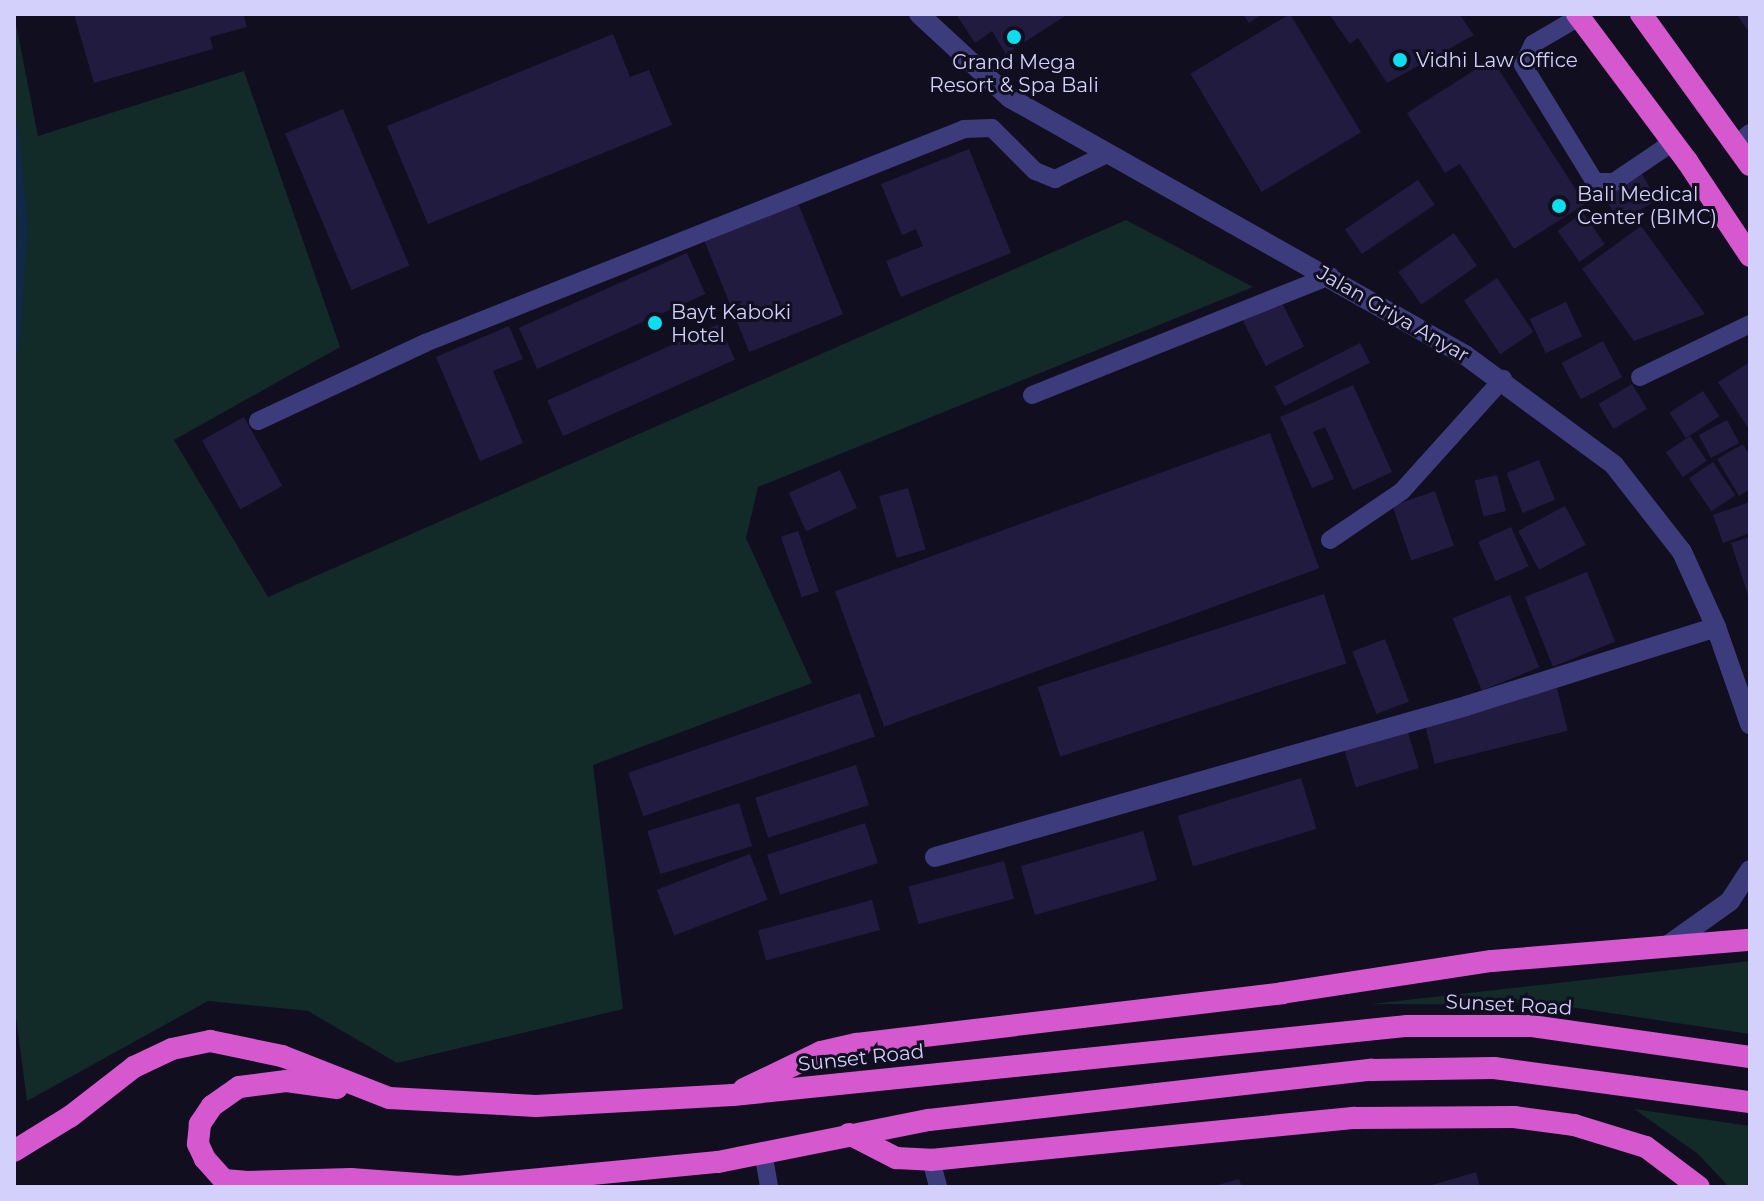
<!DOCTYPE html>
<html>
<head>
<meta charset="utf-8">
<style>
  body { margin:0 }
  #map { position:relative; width:1764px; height:1201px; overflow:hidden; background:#110e20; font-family:Montserrat,sans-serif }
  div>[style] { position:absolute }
  .green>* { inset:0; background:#122a28 }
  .stream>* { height:10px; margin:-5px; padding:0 5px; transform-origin:5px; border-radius:5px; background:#112846 }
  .building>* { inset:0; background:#211b40; transform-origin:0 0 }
  .service>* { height:18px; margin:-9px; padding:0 9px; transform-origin:9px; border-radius:9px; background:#3c3c7c }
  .minor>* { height:20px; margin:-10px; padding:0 10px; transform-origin:10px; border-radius:10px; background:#3c3c7c }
  .tertiary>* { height:20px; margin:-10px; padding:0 10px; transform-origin:10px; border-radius:10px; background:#3c3c7c }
  .trunk>* { height:22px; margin:-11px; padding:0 11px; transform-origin:11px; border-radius:11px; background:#d658ce }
  .dots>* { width:22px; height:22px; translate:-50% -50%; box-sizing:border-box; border:4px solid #110e20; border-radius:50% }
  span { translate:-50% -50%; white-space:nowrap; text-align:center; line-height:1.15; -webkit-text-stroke:6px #110e20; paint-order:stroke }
  .poi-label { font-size:20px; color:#d3d0fc }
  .left { translate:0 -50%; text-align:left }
  .street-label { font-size:20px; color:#d3d0fc }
  .frame { position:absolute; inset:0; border:16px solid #d3d0fc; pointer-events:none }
</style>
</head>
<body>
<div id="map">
  <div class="green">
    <i style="clip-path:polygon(14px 14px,38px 136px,244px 71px,340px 347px,174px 440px,268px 597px,1126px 220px,1253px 287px,758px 487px,746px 538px,812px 683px,593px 765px,623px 1009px,397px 1063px,308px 1011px,208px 1001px,27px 1101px,14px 1002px)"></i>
    <i style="clip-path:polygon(1750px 961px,1750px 1034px,1557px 1005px,1371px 1004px)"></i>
    <i style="clip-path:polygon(1634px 1109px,1750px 1126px,1750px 1187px,1729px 1187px,1697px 1153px)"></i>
  </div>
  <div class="stream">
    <i style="left:14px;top:130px;width:97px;rotate:84.7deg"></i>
    <i style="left:23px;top:227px;width:123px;rotate:94.2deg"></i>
  </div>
  <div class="building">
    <i style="clip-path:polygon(74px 14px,243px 14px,247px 27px,210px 37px,213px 49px,94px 83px)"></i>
    <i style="clip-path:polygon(956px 14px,1068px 14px,1006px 54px,992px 31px,975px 43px)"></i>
    <i style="clip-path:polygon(1243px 14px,1262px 14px,1249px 23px)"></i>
    <i style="left:1290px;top:14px;width:138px;height:116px;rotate:59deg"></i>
    <i style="clip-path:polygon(1329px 14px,1459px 14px,1474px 35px,1387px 83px,1358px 38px,1350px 44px)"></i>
    <i style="clip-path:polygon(1736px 14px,1750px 14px,1750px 33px)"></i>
    <i style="clip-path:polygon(613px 34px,630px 77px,649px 70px,672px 125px,428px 224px,387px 126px)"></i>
    <i style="clip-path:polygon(1492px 59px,1585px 204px,1514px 249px,1460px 164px,1445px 173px,1407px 113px)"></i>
    <i style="left:343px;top:109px;width:170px;height:63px;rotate:67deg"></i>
    <i style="clip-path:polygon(969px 149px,1011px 253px,901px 297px,886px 261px,923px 246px,916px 229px,902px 235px,881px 184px)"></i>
    <i style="left:1642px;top:174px;width:30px;height:44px;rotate:60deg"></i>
    <i style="left:1418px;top:180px;width:30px;height:88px;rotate:56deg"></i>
    <i style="left:798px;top:203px;width:120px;height:101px;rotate:68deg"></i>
    <i style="left:1583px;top:213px;width:38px;height:31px;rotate:55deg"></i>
    <i style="clip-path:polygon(1641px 226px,1705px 314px,1634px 341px,1582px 269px)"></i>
    <i style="left:1454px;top:233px;width:40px;height:68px;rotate:55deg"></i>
    <i style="left:687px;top:253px;width:45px;height:184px;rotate:66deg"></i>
    <i style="left:1497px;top:278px;width:65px;height:40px;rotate:56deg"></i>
    <i style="left:1281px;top:301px;width:51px;height:43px;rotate:63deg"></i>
    <i style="left:1566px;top:302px;width:38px;height:40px;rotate:65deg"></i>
    <i style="left:719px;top:324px;width:39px;height:188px;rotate:66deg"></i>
    <i style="clip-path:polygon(509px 326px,523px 359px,493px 371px,523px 443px,480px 461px,436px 357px)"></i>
    <i style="left:1603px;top:341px;width:41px;height:47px;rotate:62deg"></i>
    <i style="left:1360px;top:343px;width:22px;height:96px;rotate:63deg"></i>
    <i style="clip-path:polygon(1750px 362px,1750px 431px,1718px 382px)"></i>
    <i style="left:1632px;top:384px;width:29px;height:39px;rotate:59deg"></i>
    <i style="clip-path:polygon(1353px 385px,1392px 472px,1353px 490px,1325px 427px,1313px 432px,1334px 479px,1312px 488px,1280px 417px)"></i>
    <i style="left:1703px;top:391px;width:30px;height:40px;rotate:57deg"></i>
    <i style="left:244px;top:417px;width:79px;height:48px;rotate:61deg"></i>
    <i style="left:1727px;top:420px;width:26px;height:32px;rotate:62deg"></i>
    <i style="left:1270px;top:433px;width:144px;height:463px;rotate:70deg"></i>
    <i style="left:1690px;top:436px;width:30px;height:29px;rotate:56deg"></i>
    <i style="clip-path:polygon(1743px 444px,1750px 456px,1750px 489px,1739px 496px,1717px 459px)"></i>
    <i style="left:1539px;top:460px;width:43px;height:35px;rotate:68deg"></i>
    <i style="left:1713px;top:462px;width:40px;height:29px;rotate:56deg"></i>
    <i style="left:840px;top:470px;width:42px;height:56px;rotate:66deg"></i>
    <i style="left:1497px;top:475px;width:37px;height:23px;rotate:76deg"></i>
    <i style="left:908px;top:488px;width:64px;height:30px;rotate:74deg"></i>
    <i style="left:1435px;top:491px;width:58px;height:45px;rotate:71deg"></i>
    <i style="clip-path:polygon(1750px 502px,1750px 533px,1723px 543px,1713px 515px)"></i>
    <i style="left:1565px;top:506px;width:44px;height:53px;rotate:62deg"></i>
    <i style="left:1511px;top:527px;width:43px;height:36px;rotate:66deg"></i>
    <i style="left:798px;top:531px;width:64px;height:18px;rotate:71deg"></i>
    <i style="clip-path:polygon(1750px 537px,1750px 598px,1749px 598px,1731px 543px)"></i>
    <i style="left:1587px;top:572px;width:75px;height:67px;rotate:68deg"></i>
    <i style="left:1324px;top:594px;width:73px;height:301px;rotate:72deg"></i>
    <i style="left:1510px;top:595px;width:78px;height:62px;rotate:68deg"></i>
    <i style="left:1385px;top:639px;width:67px;height:35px;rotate:69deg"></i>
    <i style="left:1557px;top:688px;width:44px;height:137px;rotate:76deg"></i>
    <i style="left:860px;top:693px;width:46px;height:245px;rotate:71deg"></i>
    <i style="left:1406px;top:726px;width:44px;height:66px;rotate:73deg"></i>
    <i style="left:856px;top:765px;width:42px;height:106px;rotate:72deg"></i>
    <i style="left:1301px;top:778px;width:53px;height:129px;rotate:73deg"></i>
    <i style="left:739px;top:803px;width:45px;height:96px;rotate:73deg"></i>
    <i style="left:865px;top:823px;width:42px;height:103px;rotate:72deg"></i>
    <i style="left:1143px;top:831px;width:51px;height:127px;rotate:74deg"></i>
    <i style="left:750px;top:854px;width:49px;height:100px;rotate:69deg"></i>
    <i style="left:1004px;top:861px;width:39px;height:99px;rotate:75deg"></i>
    <i style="left:872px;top:900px;width:31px;height:118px;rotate:75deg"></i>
    <i style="clip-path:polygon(1476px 1172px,1480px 1187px,1429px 1187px,1429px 1186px)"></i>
    <i style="clip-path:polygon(1239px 1179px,1242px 1187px,1214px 1187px,1214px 1186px)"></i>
  </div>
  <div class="service">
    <i style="left:1579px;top:17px;width:53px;rotate:149.6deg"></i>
    <i style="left:1533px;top:44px;width:23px;rotate:115deg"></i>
    <i style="left:1523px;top:65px;width:137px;rotate:58.4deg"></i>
    <i style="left:1595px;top:182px;width:19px"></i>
    <i style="left:1614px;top:182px;width:71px;rotate:-34.1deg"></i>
    <i style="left:1736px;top:145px;width:18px;rotate:-41deg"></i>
    <i style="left:1640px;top:377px;width:122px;rotate:-25.7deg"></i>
    <i style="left:1032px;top:395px;width:321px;rotate:-21.8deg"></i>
    <i style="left:258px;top:421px;width:184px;rotate:-25deg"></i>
    <i style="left:425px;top:343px;width:580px;rotate:-21.65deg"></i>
    <i style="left:964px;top:129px;width:28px;rotate:-2deg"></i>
    <i style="left:992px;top:128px;width:61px;rotate:45deg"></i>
    <i style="left:1035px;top:171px;width:22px;rotate:22deg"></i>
    <i style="left:1055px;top:179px;width:58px;rotate:-25.7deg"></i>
    <i style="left:1330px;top:540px;width:87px;rotate:-34.2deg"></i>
    <i style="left:1402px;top:491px;width:151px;rotate:-48deg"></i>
    <i style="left:763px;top:1152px;width:36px;rotate:80deg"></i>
    <i style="left:931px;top:1160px;width:28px;rotate:75deg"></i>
  </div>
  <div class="minor">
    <i style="left:935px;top:857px;width:552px;rotate:-15.87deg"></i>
    <i style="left:1466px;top:706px;width:262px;rotate:-17.5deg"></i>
  </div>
  <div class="tertiary">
    <i style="left:919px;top:14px;width:124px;rotate:42.7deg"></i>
    <i style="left:1010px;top:98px;width:523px;rotate:29.46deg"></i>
    <i style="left:1465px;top:355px;width:185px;rotate:36.4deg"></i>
    <i style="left:1614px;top:465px;width:110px;rotate:52deg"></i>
    <i style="left:1682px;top:552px;width:82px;rotate:65.6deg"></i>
    <i style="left:1716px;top:627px;width:103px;rotate:70.7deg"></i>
    <i style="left:1667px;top:946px;width:77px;rotate:-35.5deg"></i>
    <i style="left:1730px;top:901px;width:37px;rotate:-57deg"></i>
  </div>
  <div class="trunk">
    <i style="left:1577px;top:14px;width:184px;rotate:53.2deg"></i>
    <i style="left:1687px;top:161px;width:114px;rotate:56.4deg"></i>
    <i style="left:1641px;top:14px;width:186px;rotate:54.2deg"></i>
    <i style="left:337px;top:1088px;width:51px;rotate:-172.2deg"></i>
    <i style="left:286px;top:1081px;width:47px;rotate:172.7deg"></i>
    <i style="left:239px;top:1087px;width:33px;rotate:145deg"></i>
    <i style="left:212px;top:1106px;width:22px;rotate:124deg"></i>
    <i style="left:200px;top:1124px;width:20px;rotate:96deg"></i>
    <i style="left:198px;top:1144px;width:17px;rotate:65deg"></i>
    <i style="left:205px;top:1159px;width:28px;rotate:48deg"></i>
    <i style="left:224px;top:1180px;width:21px;rotate:5deg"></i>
    <i style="left:245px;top:1182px;width:106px;rotate:-1.6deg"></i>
    <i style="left:351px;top:1179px;width:109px;rotate:4.2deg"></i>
    <i style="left:744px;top:1089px;width:85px;rotate:-25.7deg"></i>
    <i style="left:821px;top:1052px;width:37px;rotate:-13deg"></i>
    <i style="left:857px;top:1044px;width:428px;rotate:-6.8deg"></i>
    <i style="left:1282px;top:993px;width:212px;rotate:-8.7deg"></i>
    <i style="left:1492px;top:961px;width:259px;rotate:-4.7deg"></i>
    <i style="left:849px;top:1134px;width:53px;rotate:27.1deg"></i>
    <i style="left:896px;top:1158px;width:35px;rotate:3deg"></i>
    <i style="left:931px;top:1160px;width:426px;rotate:-5.7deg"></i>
    <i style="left:1355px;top:1118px;width:159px;rotate:-0.4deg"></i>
    <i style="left:1514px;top:1117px;width:61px;rotate:7.6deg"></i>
    <i style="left:1574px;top:1125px;width:75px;rotate:17deg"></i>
    <i style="left:1646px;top:1147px;width:66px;rotate:37deg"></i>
    <i style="left:14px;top:1151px;width:67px;rotate:-31.6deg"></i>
    <i style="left:71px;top:1116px;width:80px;rotate:-37.9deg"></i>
    <i style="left:134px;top:1067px;width:42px;rotate:-25.3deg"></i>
    <i style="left:172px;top:1049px;width:39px;rotate:-12deg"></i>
    <i style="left:210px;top:1041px;width:74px;rotate:11.8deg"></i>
    <i style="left:282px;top:1056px;width:115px;rotate:21.4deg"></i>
    <i style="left:389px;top:1098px;width:147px;rotate:3.1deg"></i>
    <i style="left:536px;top:1106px;width:197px;rotate:-3.2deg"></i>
    <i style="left:733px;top:1095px;width:678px;rotate:-5.85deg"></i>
    <i style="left:1407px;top:1026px;width:125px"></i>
    <i style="left:1532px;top:1026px;width:220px;rotate:8.1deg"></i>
    <i style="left:457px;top:1187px;width:262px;rotate:-5.5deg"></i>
    <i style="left:718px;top:1162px;width:215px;rotate:-11.3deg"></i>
    <i style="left:929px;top:1120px;width:445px;rotate:-6.5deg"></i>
    <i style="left:1371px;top:1070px;width:123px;rotate:-0.9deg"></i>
    <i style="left:1494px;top:1068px;width:258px;rotate:7.6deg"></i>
  </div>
  <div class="dots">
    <i style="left:1014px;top:37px;background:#0eddeb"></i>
    <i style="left:1400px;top:60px;background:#0eddeb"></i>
    <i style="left:1559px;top:206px;background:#0eddeb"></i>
    <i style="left:655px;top:323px;background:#0eddeb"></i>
  </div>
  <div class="poi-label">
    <span class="left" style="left:1416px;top:60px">Vidhi Law Office</span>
    <span style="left:1014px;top:74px">Grand Mega<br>Resort &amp; Spa Bali</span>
    <span class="left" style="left:1577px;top:206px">Bali Medical<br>Center (BIMC)</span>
    <span class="left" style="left:671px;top:324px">Bayt Kaboki<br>Hotel</span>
  </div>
  <div class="street-label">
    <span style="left:1393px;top:314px;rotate:30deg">Jalan Griya Anyar</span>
    <span style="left:1509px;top:1005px;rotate:3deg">Sunset Road</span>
    <span style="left:861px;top:1058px;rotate:-6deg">Sunset Road</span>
  </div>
  <div class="frame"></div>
</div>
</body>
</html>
